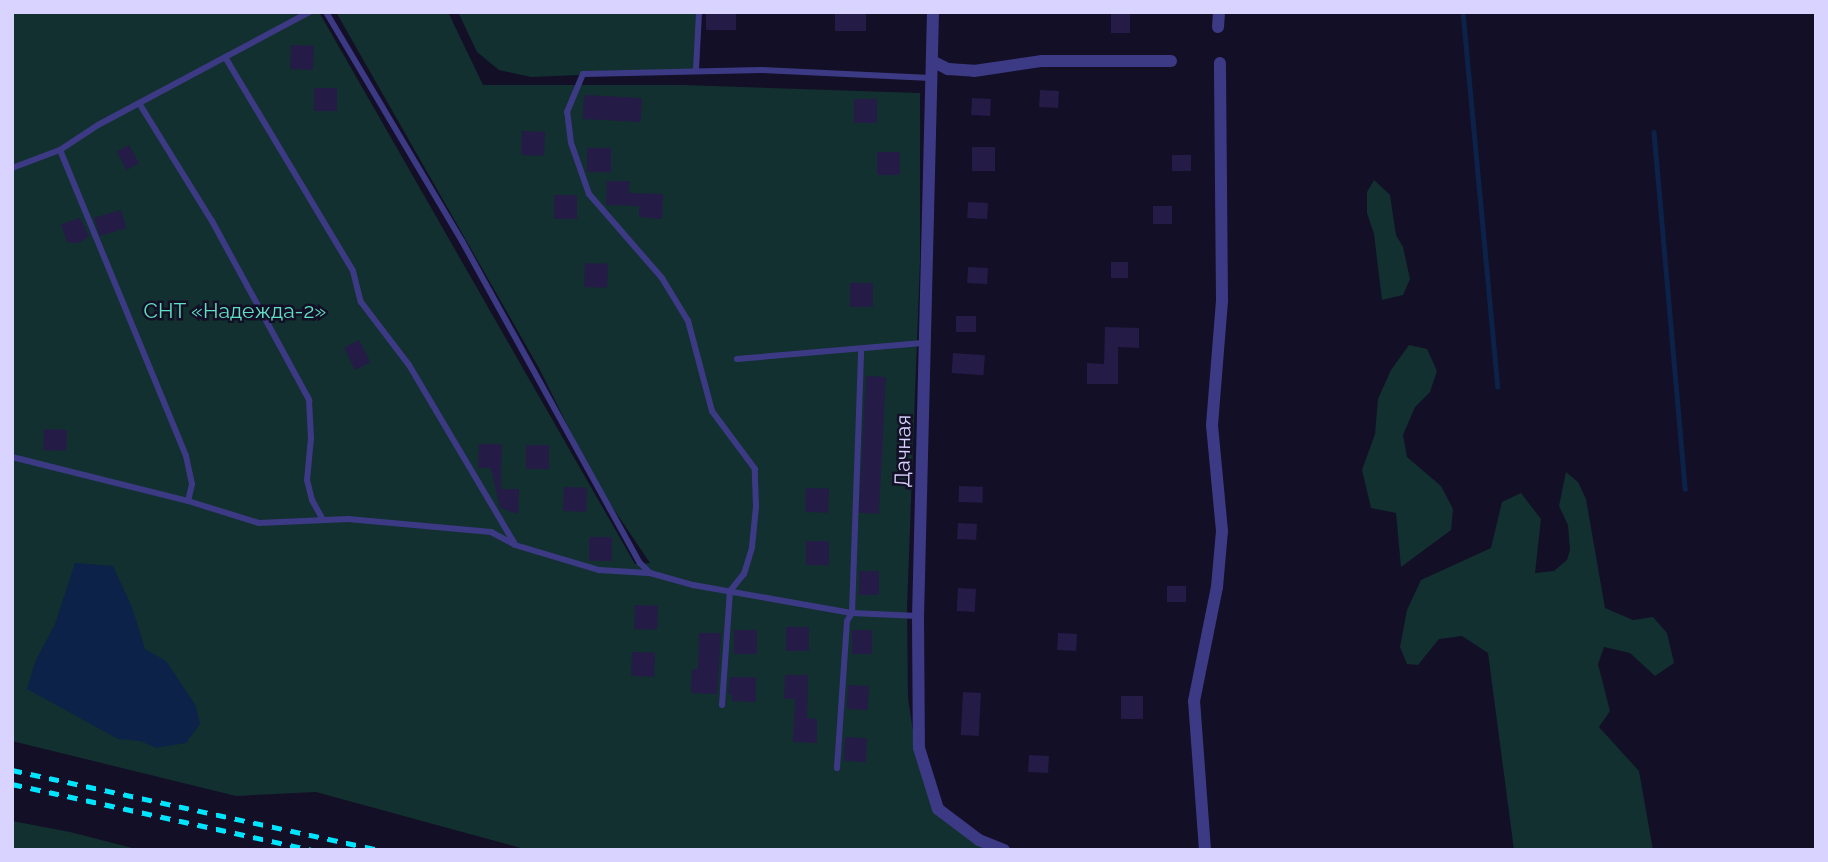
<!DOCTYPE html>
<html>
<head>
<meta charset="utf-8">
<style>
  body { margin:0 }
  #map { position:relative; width:1828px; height:862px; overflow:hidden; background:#130f26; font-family:Raleway,sans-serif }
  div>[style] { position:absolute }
  .green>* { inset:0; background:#12302f }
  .water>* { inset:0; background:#0c2248 }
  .stream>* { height:4.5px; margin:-2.25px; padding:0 2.25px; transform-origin:2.25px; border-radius:2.25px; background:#0c2248 }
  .building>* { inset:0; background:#241b47; transform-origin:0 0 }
  .service>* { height:6px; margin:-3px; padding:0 3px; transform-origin:3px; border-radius:3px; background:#3d3a85 }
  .minor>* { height:12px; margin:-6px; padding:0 6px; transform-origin:6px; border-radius:6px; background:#3d3a85 }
  .rail>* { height:4.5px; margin-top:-2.25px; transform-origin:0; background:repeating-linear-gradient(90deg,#00e5ff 0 10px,transparent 0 19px) }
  span { translate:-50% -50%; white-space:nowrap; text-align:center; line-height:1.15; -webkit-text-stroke:5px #130f26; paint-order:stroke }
  .park-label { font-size:21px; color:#5fe0c0 }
  .street-label { font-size:21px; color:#d9d4ff }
  .frame { position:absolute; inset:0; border:14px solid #d9d4ff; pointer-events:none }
</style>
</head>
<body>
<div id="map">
  <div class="green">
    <i style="clip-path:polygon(12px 12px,319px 12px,635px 564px,650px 563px,596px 483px,540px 370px,336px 12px,448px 12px,483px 85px,684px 85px,920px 93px,920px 261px,907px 608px,908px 698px,918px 764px,934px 803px,1004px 850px,528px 850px,316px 792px,236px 796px,12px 741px)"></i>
    <i style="clip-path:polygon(458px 12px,697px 12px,696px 70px,531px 77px,499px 70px,477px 52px)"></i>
    <i style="clip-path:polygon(1374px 180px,1390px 195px,1396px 235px,1403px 247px,1410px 279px,1403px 295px,1382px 300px,1374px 234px,1367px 213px,1367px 192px)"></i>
    <i style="clip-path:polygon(1409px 345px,1427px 349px,1437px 371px,1430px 392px,1415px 407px,1403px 435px,1407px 457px,1441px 486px,1453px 509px,1451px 530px,1401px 567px,1396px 513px,1371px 508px,1362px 470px,1375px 434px,1378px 399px,1391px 370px)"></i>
    <i style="clip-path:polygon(1566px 472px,1578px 482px,1586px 499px,1605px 608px,1633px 620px,1653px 617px,1667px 633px,1674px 663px,1655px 676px,1630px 653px,1604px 647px,1598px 664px,1610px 711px,1599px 727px,1639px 771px,1653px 850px,1514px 850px,1488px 653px,1462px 636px,1439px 639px,1418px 665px,1407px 664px,1400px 647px,1407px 610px,1421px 580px,1491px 548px,1502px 502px,1521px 493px,1541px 519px,1535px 573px,1554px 571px,1567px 560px,1570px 550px,1568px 525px,1559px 506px)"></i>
    <i style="clip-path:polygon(12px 821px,70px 832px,140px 850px,12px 850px)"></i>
  </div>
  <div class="water">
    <i style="clip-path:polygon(75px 563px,113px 566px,132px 607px,145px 649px,166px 661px,196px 706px,200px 724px,186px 743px,156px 748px,141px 741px,118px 739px,27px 689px,35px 662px,55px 624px)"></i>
  </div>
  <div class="stream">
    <i style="left:1463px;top:12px;width:376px;rotate:84.7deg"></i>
    <i style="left:1654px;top:132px;width:358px;rotate:85deg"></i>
  </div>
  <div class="building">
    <i style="left:706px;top:12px;width:30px;height:18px"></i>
    <i style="left:835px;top:12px;width:31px;height:19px"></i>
    <i style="left:1111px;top:14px;width:19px;height:19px"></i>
    <i style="left:291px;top:45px;width:23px;height:24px;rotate:2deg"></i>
    <i style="left:314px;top:88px;width:23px;height:23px"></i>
    <i style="left:1040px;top:90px;width:19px;height:17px;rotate:3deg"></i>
    <i style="left:584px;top:95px;width:58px;height:24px;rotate:3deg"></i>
    <i style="left:972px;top:98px;width:19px;height:17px;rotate:3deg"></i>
    <i style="left:854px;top:99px;width:23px;height:24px"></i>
    <i style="left:522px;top:131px;width:23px;height:24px;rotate:2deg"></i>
    <i style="left:129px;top:145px;width:21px;height:14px;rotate:62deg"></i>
    <i style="left:972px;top:147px;width:23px;height:24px"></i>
    <i style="left:587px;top:148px;width:24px;height:24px"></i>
    <i style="left:877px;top:152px;width:23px;height:23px"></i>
    <i style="left:1172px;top:155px;width:19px;height:16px"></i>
    <i style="clip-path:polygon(607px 181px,630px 181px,629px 193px,663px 194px,662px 219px,639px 217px,639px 206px,606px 205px)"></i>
    <i style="left:554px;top:195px;width:23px;height:24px"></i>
    <i style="left:968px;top:202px;width:20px;height:16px;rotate:3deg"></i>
    <i style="left:1153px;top:206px;width:19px;height:18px"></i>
    <i style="left:121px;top:210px;width:19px;height:28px;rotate:74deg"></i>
    <i style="clip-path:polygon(80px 218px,89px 236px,79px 243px,67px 242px,61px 224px)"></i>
    <i style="left:1111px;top:262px;width:17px;height:16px"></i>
    <i style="left:585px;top:263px;width:23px;height:24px;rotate:2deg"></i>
    <i style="left:968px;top:267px;width:20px;height:16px;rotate:3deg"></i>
    <i style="left:850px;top:283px;width:23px;height:24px"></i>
    <i style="left:956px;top:316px;width:20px;height:16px"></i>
    <i style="clip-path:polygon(1105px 327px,1139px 328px,1139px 348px,1118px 347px,1118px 384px,1087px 384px,1087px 363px,1104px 364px)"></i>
    <i style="left:359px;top:340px;width:25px;height:17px;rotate:63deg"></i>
    <i style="left:953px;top:353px;width:32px;height:20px;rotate:4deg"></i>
    <i style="left:866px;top:376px;width:20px;height:137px;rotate:3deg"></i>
    <i style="left:44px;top:429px;width:23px;height:21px;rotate:2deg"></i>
    <i style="clip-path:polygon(479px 444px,502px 444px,501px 489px,519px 489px,518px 514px,500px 508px,491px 468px,478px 468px)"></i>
    <i style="left:526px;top:445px;width:23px;height:24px"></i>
    <i style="left:959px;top:486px;width:24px;height:16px;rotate:2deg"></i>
    <i style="left:564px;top:487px;width:23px;height:24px;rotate:2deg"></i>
    <i style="left:806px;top:488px;width:23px;height:24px;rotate:2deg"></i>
    <i style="left:958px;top:523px;width:19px;height:16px;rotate:3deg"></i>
    <i style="left:589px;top:537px;width:23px;height:24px"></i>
    <i style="left:806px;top:541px;width:23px;height:24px"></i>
    <i style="left:859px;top:571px;width:20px;height:24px"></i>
    <i style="left:1167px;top:586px;width:19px;height:16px"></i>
    <i style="left:958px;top:588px;width:18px;height:23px;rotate:3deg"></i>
    <i style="left:635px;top:605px;width:23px;height:24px;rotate:2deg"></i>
    <i style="left:786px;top:627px;width:23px;height:24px"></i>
    <i style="left:734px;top:630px;width:23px;height:24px"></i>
    <i style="left:852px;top:630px;width:20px;height:24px"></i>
    <i style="clip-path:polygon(699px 633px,721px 633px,717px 694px,691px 693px,692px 669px,698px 669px)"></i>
    <i style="left:1058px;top:633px;width:19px;height:17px;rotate:3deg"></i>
    <i style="left:632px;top:652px;width:23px;height:24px;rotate:2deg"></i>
    <i style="clip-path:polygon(785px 675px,808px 675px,807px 718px,817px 719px,817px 743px,793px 742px,795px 699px,784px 699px)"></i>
    <i style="clip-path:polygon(730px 677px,756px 677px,756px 702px,732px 701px,732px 695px,728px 694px)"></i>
    <i style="left:848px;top:685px;width:21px;height:24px;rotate:3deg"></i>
    <i style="left:963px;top:692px;width:18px;height:43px;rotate:3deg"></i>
    <i style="left:1121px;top:696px;width:22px;height:23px"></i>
    <i style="left:845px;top:737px;width:22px;height:24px;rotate:3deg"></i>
    <i style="left:1029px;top:755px;width:20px;height:17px;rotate:3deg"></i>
  </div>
  <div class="service">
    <i style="left:326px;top:12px;width:266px;rotate:59.3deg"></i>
    <i style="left:462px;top:241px;width:368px;rotate:61.1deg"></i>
    <i style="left:640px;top:563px;width:14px;rotate:45deg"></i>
    <i style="left:650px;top:573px;width:45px;rotate:15.6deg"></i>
    <i style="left:693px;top:585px;width:161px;rotate:10deg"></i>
    <i style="left:852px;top:613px;width:66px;rotate:2.6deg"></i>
    <i style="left:225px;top:57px;width:249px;rotate:59.1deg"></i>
    <i style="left:353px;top:271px;width:32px;rotate:76deg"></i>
    <i style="left:361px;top:302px;width:79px;rotate:52.7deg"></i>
    <i style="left:409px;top:365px;width:208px;rotate:59.4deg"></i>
    <i style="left:696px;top:70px;width:58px;rotate:-87deg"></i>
    <i style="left:139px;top:103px;width:139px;rotate:58.3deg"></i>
    <i style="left:212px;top:221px;width:204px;rotate:61.5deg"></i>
    <i style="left:309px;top:400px;width:38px;rotate:87deg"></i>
    <i style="left:311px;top:438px;width:42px;rotate:95.4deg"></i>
    <i style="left:307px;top:480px;width:21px;rotate:76deg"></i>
    <i style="left:312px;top:500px;width:23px;rotate:61deg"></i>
    <i style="left:60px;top:150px;width:331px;rotate:67.6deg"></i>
    <i style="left:186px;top:456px;width:29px;rotate:78deg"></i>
    <i style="left:192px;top:484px;width:17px;rotate:103deg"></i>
    <i style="left:12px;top:168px;width:51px;rotate:-20.6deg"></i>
    <i style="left:60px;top:150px;width:45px;rotate:-33.3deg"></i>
    <i style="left:98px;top:125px;width:240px;rotate:-28.1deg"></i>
    <i style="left:737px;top:359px;width:189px;rotate:-4.9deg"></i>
    <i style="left:12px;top:457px;width:181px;rotate:14deg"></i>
    <i style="left:188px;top:501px;width:74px;rotate:17.2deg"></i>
    <i style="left:259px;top:523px;width:89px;rotate:-2.6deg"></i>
    <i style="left:348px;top:519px;width:144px;rotate:5.2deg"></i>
    <i style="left:491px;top:532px;width:27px;rotate:28deg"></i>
    <i style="left:515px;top:545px;width:88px;rotate:16.6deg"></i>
    <i style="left:599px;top:570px;width:49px;rotate:3.5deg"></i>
    <i style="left:722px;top:705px;width:114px;rotate:-86deg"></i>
    <i style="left:730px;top:591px;width:22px;rotate:-51deg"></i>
    <i style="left:744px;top:574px;width:28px;rotate:-73deg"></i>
    <i style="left:752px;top:547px;width:40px;rotate:-84.3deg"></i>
    <i style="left:756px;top:507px;width:38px;rotate:-92deg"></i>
    <i style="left:755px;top:469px;width:72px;rotate:-126.6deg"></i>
    <i style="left:712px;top:411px;width:93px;rotate:-104.9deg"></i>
    <i style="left:688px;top:321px;width:50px;rotate:-121.2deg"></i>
    <i style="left:662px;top:278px;width:111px;rotate:-131deg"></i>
    <i style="left:589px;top:194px;width:54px;rotate:-109.4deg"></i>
    <i style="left:571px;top:143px;width:31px;rotate:-97deg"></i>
    <i style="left:567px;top:112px;width:41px;rotate:-67.2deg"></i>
    <i style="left:583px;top:74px;width:178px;rotate:-1.3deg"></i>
    <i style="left:761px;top:70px;width:170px;rotate:2.7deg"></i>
    <i style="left:837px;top:768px;width:147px;rotate:-86.1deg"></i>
    <i style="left:847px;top:621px;width:9px;rotate:-58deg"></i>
    <i style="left:852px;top:613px;width:262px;rotate:-88deg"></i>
  </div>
  <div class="minor">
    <i style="left:933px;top:12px;width:604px;rotate:91.42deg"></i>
    <i style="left:918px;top:616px;width:132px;rotate:89.6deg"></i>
    <i style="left:919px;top:748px;width:64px;rotate:72.7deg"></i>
    <i style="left:938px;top:809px;width:51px;rotate:37.1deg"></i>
    <i style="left:979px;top:840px;width:27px;rotate:22deg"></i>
    <i style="left:1218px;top:27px;width:15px;rotate:-86deg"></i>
    <i style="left:932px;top:61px;width:18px;rotate:27deg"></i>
    <i style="left:948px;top:69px;width:26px;rotate:4deg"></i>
    <i style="left:974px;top:71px;width:69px;rotate:-8.4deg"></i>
    <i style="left:1042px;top:61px;width:129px"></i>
    <i style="left:1205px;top:850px;width:149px;rotate:-94.2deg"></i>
    <i style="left:1194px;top:701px;width:116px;rotate:-78.6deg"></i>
    <i style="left:1217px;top:587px;width:56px;rotate:-84.9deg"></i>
    <i style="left:1222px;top:531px;width:106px;rotate:-95.4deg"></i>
    <i style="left:1212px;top:425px;width:125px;rotate:-85.4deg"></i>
    <i style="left:1222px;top:300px;width:237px;rotate:-90.5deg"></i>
  </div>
  <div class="rail">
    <i style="left:12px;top:770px;width:377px;rotate:12.3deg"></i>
    <i style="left:12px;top:784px;width:306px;rotate:12.4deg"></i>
  </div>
  <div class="park-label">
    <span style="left:235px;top:311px">СНТ «Надежда-2»</span>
  </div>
  <div class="street-label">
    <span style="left:903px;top:451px;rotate:-89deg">Дачная</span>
  </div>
  <div class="frame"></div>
</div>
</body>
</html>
